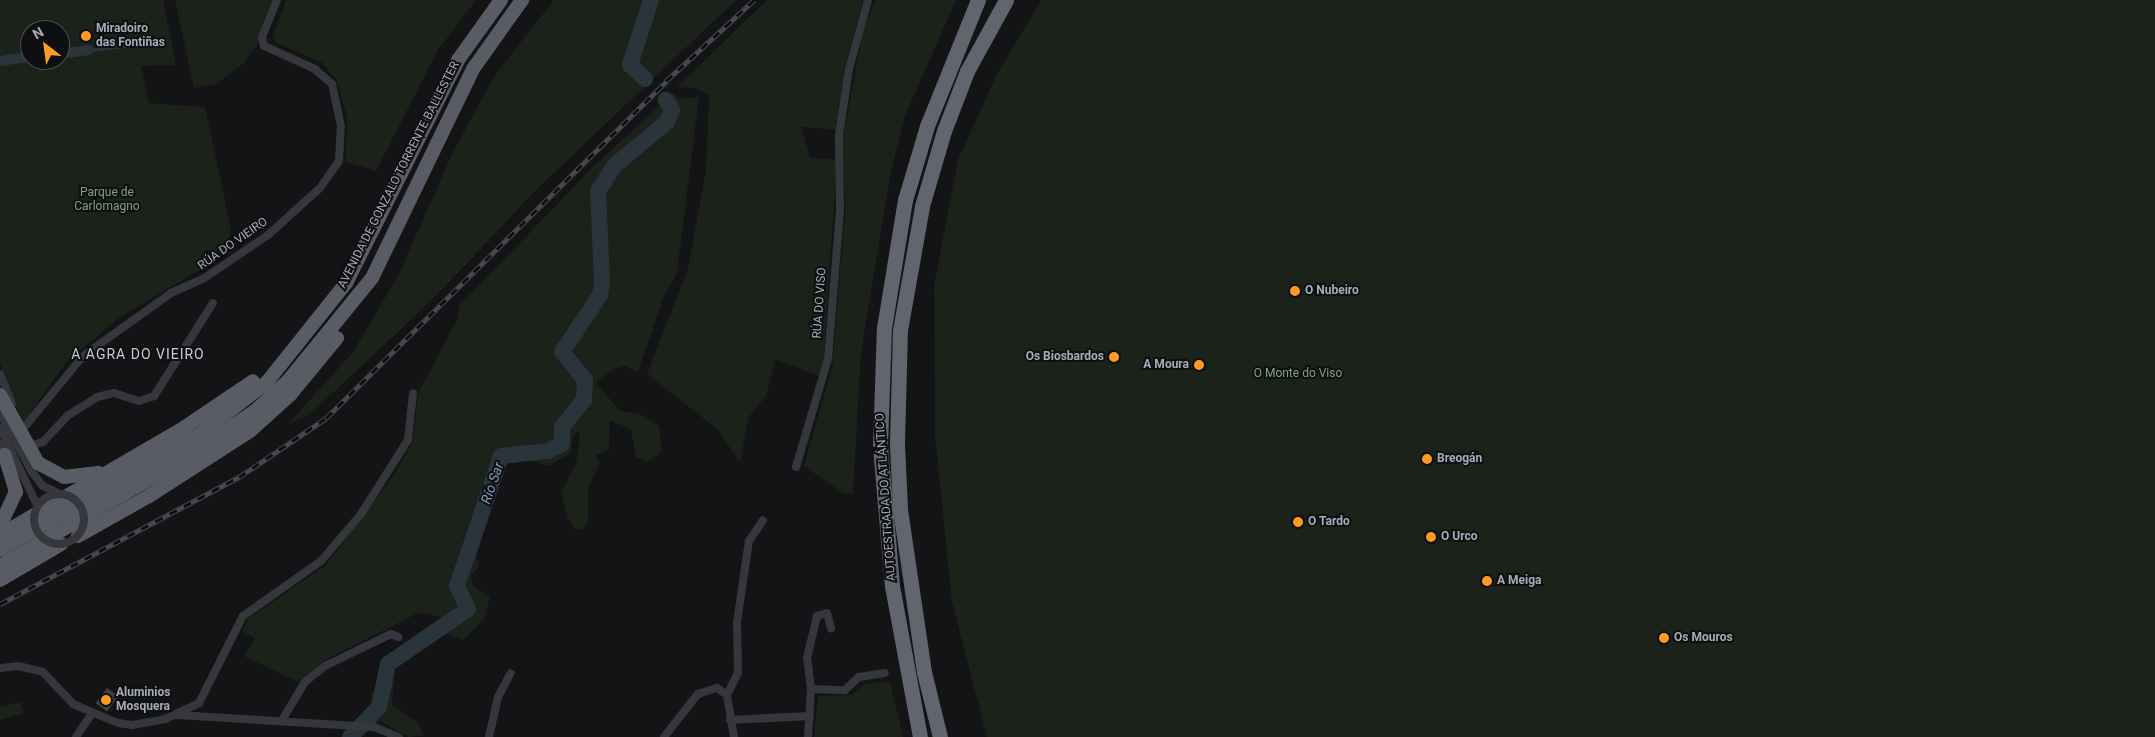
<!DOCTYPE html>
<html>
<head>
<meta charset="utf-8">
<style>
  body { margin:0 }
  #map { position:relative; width:2155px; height:737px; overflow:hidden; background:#141416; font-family:Roboto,sans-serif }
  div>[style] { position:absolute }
  .green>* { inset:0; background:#1a221a }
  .stream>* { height:2.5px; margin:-1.25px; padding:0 1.25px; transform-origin:1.25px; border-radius:1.25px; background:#29353b }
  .canal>* { height:10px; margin:-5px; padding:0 5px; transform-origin:5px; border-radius:5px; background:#29353b }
  .river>* { height:16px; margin:-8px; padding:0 8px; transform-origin:8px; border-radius:8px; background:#29353b }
  .building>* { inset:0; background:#3e4044; transform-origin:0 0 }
  .minor>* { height:8px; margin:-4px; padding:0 4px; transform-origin:4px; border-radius:4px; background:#35373c }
  .trunk>* { height:14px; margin:-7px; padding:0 7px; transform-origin:7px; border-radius:7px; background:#595c64 }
  .motorway>* { height:15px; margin:-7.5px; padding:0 7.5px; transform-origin:7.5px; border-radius:7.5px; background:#61656d }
  .rail>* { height:4.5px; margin-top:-2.25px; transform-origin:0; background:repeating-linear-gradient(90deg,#0f0f11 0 8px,#484b51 0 16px); box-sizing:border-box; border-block:1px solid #484b51 }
  .minor-bridge>* { height:8px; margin:-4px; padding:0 4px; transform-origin:4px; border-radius:4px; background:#35373c }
  .minor-bridge>.ring { margin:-4px; padding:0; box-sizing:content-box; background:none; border:8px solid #35373c; border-radius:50% }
  .dots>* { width:14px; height:14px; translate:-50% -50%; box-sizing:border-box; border:2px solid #0f0f11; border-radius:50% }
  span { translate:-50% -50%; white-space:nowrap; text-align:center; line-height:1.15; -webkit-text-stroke:4px #0f0f11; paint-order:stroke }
  .poi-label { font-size:12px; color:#a5adb8; font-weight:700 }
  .left { translate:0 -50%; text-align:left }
  .right { translate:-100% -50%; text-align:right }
  .street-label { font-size:12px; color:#a5adb8 }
  .park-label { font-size:12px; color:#7da47a }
  .neighbourhood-label { font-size:14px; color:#c6cbd3; letter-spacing:1px }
  .water-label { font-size:14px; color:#79a0b6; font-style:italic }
  .north { position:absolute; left:20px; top:20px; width:50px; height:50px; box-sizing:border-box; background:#0f0f11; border:1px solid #4b4e54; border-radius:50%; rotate:330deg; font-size:14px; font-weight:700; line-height:20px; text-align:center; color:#a5adb8 }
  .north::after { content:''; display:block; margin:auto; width:18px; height:22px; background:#ff9b24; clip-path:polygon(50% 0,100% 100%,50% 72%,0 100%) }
</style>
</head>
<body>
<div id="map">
  <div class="green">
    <i style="clip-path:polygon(evenodd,0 0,163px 0,176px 65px,141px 66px,149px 103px,205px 107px,231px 229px,226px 254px,117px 319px,66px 363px,23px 423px,0 364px,0 0,30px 30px,60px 30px,60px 60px,30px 60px,30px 30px)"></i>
    <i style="clip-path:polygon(175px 0,273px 0,258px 43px,244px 63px,216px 84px,194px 88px)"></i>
    <i style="clip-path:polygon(286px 0,476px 0,438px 50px,376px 171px,346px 162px,347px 117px,336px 79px,321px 62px,276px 43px,273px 37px)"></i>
    <i style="clip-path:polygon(554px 0,736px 0,536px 190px,432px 300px,309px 415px,288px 424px,353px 352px,399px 274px,454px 150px,495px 75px)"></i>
    <i style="clip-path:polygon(767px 0,863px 0,845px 66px,837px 130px,801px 127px,810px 158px,837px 159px,823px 365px,819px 376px,775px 359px,766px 396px,748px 418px,740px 462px,716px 428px,647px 374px,688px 269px,706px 170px,709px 95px,695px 88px,677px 87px)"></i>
    <i style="clip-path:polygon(876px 0,956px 0,905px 116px,891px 171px,861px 353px,853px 493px,844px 494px,804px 466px,832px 368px,845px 211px,843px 138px,864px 26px)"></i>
    <i style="clip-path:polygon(1041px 0,2155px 0,2155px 737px,987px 737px,952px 602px,935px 435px,934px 285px,958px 160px,997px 74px)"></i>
    <i style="clip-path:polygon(673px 93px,679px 99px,699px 97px,677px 273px,664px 296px,638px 372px,625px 366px,613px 369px,596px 383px,620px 411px,642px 415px,659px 426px,662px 451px,647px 462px,636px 457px,631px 429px,610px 420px,609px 449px,596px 455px,600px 462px,588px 489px,588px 523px,583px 530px,575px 529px,568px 518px,561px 492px,577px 461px,580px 430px,573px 435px,570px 454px,548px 466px,519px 456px,505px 460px,477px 554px,479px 567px,471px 575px,473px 585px,490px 598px,484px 619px,463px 640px,440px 631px,395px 668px,392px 705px,417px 722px,424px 735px,409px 737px,380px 721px,361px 737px,346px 737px,372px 707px,371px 694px,383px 681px,388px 655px,441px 617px,420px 612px,325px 660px,298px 682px,244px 656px,255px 638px,242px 631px,248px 619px,326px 565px,395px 473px,413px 442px,418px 393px,458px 318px,459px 306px,594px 166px)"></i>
    <i style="clip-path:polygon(890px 682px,903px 737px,814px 737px,818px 696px,851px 695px,865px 684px)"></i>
    <i style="clip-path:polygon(21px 702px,24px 713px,0 720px,0 707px)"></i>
  </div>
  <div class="stream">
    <i style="left:89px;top:50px;width:64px;rotate:-6.2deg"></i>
  </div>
  <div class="canal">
    <i style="left:60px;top:54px;width:29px;rotate:-8deg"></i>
    <i style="left:0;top:61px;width:30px;rotate:-8deg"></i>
  </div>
  <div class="river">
    <i style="left:645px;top:79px;width:21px;rotate:-137deg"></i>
    <i style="left:630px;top:65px;width:68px;rotate:-72.1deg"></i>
    <i style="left:350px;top:737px;width:42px;rotate:-46deg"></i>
    <i style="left:379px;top:707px;width:44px;rotate:-78.2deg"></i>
    <i style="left:388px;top:664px;width:97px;rotate:-34.5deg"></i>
    <i style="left:468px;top:609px;width:25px;rotate:-116deg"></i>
    <i style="left:457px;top:586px;width:137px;rotate:-71.3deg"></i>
    <i style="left:501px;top:456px;width:47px;rotate:-6.1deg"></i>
    <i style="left:548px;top:451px;width:16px;rotate:-27deg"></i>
    <i style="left:562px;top:444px;width:17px;rotate:-90deg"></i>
    <i style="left:562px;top:427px;width:35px;rotate:-51deg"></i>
    <i style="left:584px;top:400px;width:20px;rotate:-87deg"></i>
    <i style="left:585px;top:380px;width:36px;rotate:-129deg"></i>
    <i style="left:562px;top:352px;width:69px;rotate:-56.3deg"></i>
    <i style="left:600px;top:295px;width:13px;rotate:-81deg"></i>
    <i style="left:602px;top:282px;width:91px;rotate:-92.5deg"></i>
    <i style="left:598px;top:191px;width:30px;rotate:-57deg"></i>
    <i style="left:614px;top:166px;width:69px;rotate:-39.7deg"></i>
    <i style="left:667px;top:122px;width:13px;rotate:-67deg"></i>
    <i style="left:672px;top:110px;width:12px;rotate:-121deg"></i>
  </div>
  <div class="building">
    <i style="left:107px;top:688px;width:14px;height:19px;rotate:36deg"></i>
  </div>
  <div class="minor">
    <i style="left:0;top:374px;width:32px;rotate:68deg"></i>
    <i style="left:0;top:413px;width:67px;rotate:61.5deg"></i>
    <i style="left:32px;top:472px;width:18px;rotate:52deg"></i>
    <i style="left:43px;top:486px;width:19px;rotate:25deg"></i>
    <i style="left:0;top:428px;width:88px;rotate:64.3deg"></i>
    <i style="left:22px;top:430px;width:96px;rotate:-50.5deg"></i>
    <i style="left:83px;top:356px;width:108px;rotate:-35.6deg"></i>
    <i style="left:171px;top:293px;width:35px;rotate:-24deg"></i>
    <i style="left:203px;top:279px;width:78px;rotate:-34.1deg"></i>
    <i style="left:268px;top:235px;width:70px;rotate:-42.1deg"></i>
    <i style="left:320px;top:188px;width:33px;rotate:-55deg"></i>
    <i style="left:339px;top:161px;width:35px;rotate:-87deg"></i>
    <i style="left:341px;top:126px;width:43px;rotate:-102.1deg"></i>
    <i style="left:332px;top:84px;width:23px;rotate:-139deg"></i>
    <i style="left:315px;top:69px;width:56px;rotate:-155.7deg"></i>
    <i style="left:264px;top:46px;width:9px;rotate:-103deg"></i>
    <i style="left:262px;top:37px;width:40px;rotate:-68deg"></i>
    <i style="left:28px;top:440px;width:6px;rotate:51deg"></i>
    <i style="left:32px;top:445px;width:11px;rotate:-15deg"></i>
    <i style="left:43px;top:442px;width:35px;rotate:-47deg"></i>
    <i style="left:67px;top:416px;width:36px;rotate:-32deg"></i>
    <i style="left:97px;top:397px;width:17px;rotate:-13deg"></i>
    <i style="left:114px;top:393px;width:26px;rotate:18deg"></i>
    <i style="left:139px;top:401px;width:16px;rotate:-18deg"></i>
    <i style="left:154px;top:396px;width:110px;rotate:-57.6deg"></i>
    <i style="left:0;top:444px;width:12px;rotate:66deg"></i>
    <i style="left:796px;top:467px;width:113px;rotate:-73.5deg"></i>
    <i style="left:828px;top:359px;width:150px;rotate:-85.4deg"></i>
    <i style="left:840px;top:209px;width:73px;rotate:-90.8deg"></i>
    <i style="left:839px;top:136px;width:68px;rotate:-81.5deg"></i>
    <i style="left:849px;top:69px;width:72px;rotate:-74.6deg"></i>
    <i style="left:0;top:668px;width:18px;rotate:-6deg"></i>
    <i style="left:18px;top:666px;width:26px;rotate:13deg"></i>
    <i style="left:43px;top:672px;width:44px;rotate:46.8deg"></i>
    <i style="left:73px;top:704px;width:49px;rotate:22.9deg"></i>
    <i style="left:118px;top:723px;width:14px;rotate:8deg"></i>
    <i style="left:132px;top:725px;width:34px;rotate:-10deg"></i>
    <i style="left:165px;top:719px;width:38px;rotate:-25deg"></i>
    <i style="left:199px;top:703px;width:97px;rotate:-63.2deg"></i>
    <i style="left:243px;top:616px;width:95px;rotate:-35.2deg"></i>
    <i style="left:321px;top:561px;width:62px;rotate:-49.6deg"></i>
    <i style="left:361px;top:514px;width:88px;rotate:-57.6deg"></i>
    <i style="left:408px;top:440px;width:47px;rotate:-83.9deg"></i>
    <i style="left:811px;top:689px;width:34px;rotate:2deg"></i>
    <i style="left:845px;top:690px;width:19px;rotate:-43deg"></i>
    <i style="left:859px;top:677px;width:26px;rotate:-9deg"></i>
    <i style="left:177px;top:715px;width:197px;rotate:3.5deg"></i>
    <i style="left:374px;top:727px;width:27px;rotate:22deg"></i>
    <i style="left:282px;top:720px;width:44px;rotate:-58.8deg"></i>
    <i style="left:305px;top:682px;width:26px;rotate:-39deg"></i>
    <i style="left:325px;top:666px;width:73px;rotate:-25.9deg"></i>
    <i style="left:391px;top:634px;width:8px;rotate:23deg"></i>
    <i style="left:730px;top:720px;width:80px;rotate:-2.9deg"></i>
    <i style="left:76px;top:737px;width:29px;rotate:-56deg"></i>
    <i style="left:489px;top:737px;width:41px;rotate:-77.3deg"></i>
    <i style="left:498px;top:697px;width:27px;rotate:-62deg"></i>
    <i style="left:664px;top:737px;width:55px;rotate:-51.7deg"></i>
    <i style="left:698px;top:694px;width:20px;rotate:-18deg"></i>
    <i style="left:717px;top:688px;width:12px;rotate:35deg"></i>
    <i style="left:734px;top:737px;width:43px;rotate:-99.5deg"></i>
    <i style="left:727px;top:695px;width:25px;rotate:-64deg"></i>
    <i style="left:738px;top:672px;width:50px;rotate:-91.1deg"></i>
    <i style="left:737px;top:622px;width:82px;rotate:-81.6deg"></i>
    <i style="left:749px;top:541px;width:25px;rotate:-56deg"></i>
    <i style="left:808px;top:737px;width:48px;rotate:-86.4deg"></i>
    <i style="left:811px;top:689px;width:31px;rotate:-97deg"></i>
    <i style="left:807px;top:658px;width:43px;rotate:-76.6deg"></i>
    <i style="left:817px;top:616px;width:10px;rotate:-17deg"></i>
    <i style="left:827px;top:613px;width:16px;rotate:75deg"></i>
  </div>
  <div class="trunk">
    <i style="left:0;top:395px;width:78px;rotate:60.8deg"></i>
    <i style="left:38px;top:463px;width:30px;rotate:28deg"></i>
    <i style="left:64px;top:477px;width:34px;rotate:-7deg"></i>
    <i style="left:0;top:526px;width:38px;rotate:-65deg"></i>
    <i style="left:16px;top:492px;width:39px;rotate:-107deg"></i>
    <i style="left:0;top:535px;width:207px;rotate:-30.2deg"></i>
    <i style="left:179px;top:431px;width:89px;rotate:-34deg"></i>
    <i style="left:78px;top:536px;width:81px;rotate:-29.4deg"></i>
    <i style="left:149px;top:496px;width:120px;rotate:-32.8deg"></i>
    <i style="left:250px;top:431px;width:54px;rotate:-42deg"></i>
    <i style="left:290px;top:395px;width:74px;rotate:-50.5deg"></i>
    <i style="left:0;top:550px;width:228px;rotate:-30.1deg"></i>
    <i style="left:197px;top:436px;width:88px;rotate:-37.6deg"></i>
    <i style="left:267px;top:382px;width:127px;rotate:-51.4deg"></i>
    <i style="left:346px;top:283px;width:250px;rotate:-63.3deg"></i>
    <i style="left:458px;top:60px;width:74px;rotate:-54.4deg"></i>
    <i style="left:0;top:566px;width:213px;rotate:-30.2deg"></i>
    <i style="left:184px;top:459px;width:86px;rotate:-34.1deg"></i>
    <i style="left:255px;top:411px;width:45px;rotate:-42.3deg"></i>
    <i style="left:288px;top:381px;width:133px;rotate:-50.8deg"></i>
    <i style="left:372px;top:278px;width:232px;rotate:-64.2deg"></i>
    <i style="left:473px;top:69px;width:85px;rotate:-54.6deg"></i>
    <i style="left:0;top:580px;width:71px;rotate:-30.5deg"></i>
  </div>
  <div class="motorway">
    <i style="left:920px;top:737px;width:154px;rotate:-100.5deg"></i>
    <i style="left:892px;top:586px;width:141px;rotate:-94.9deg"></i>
    <i style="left:880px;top:446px;width:118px;rotate:-88.1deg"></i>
    <i style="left:884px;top:328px;width:130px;rotate:-80.7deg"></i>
    <i style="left:905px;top:200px;width:77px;rotate:-73.4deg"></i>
    <i style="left:927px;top:126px;width:136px;rotate:-68deg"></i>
    <i style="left:940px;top:737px;width:67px;rotate:-103.8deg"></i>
    <i style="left:924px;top:672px;width:165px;rotate:-98.4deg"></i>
    <i style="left:900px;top:509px;width:66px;rotate:-92.6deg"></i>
    <i style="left:897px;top:443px;width:113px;rotate:-88.5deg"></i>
    <i style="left:900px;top:330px;width:126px;rotate:-79.9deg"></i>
    <i style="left:922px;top:206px;width:78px;rotate:-73.7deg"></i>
    <i style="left:944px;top:131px;width:64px;rotate:-69deg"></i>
    <i style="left:967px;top:71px;width:81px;rotate:-61.2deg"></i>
  </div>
  <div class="rail">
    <i style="left:0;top:604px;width:271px;rotate:-28deg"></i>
    <i style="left:239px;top:477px;width:105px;rotate:-34.1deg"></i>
    <i style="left:326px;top:418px;width:479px;rotate:-44.7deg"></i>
    <i style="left:666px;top:81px;width:120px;rotate:-42.6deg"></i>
  </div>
  <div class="minor-bridge">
    <i class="ring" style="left:34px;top:494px;width:42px;height:42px"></i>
  </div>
  <div class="dots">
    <i style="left:86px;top:36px;background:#ff9b24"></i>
    <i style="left:1295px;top:291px;background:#ff9b24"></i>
    <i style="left:1114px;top:357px;background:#ff9b24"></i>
    <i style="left:1199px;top:365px;background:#ff9b24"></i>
    <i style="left:1427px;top:459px;background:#ff9b24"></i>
    <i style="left:1298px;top:522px;background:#ff9b24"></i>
    <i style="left:1431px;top:537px;background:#ff9b24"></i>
    <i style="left:1487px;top:581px;background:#ff9b24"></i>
    <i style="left:1664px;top:638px;background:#ff9b24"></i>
    <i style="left:106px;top:700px;background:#ff9b24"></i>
  </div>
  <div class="poi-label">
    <span class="left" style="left:96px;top:36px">Miradoiro<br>das Fontiñas</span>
    <span class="left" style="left:1305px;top:291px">O Nubeiro</span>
    <span class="right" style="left:1104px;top:357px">Os Biosbardos</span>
    <span class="right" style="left:1189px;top:365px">A Moura</span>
    <span class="left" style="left:1437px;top:459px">Breogán</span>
    <span class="left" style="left:1308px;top:522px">O Tardo</span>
    <span class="left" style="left:1441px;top:537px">O Urco</span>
    <span class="left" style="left:1497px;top:581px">A Meiga</span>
    <span class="left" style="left:1674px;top:638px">Os Mouros</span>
    <span class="left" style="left:116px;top:700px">Aluminios<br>Mosquera</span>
  </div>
  <div class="street-label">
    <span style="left:399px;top:175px;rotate:-63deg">AVENIDA DE GONZALO TORRENTE BALLESTER</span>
    <span style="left:233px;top:244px;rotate:-35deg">RÚA DO VIEIRO</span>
    <span style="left:820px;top:303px;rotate:-86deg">RÚA DO VISO</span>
    <span style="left:886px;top:497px;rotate:-94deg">AUTOESTRADA DO ATLÁNTICO</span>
  </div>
  <div class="park-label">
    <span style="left:107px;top:200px">Parque de<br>Carlomagno</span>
    <span style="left:1298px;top:374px">O Monte do Viso</span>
  </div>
  <div class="neighbourhood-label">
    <span style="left:138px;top:354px">A AGRA DO VIEIRO</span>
  </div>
  <div class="water-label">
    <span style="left:492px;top:483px;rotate:-71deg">Río Sar</span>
  </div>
  <div class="north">N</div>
</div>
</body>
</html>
